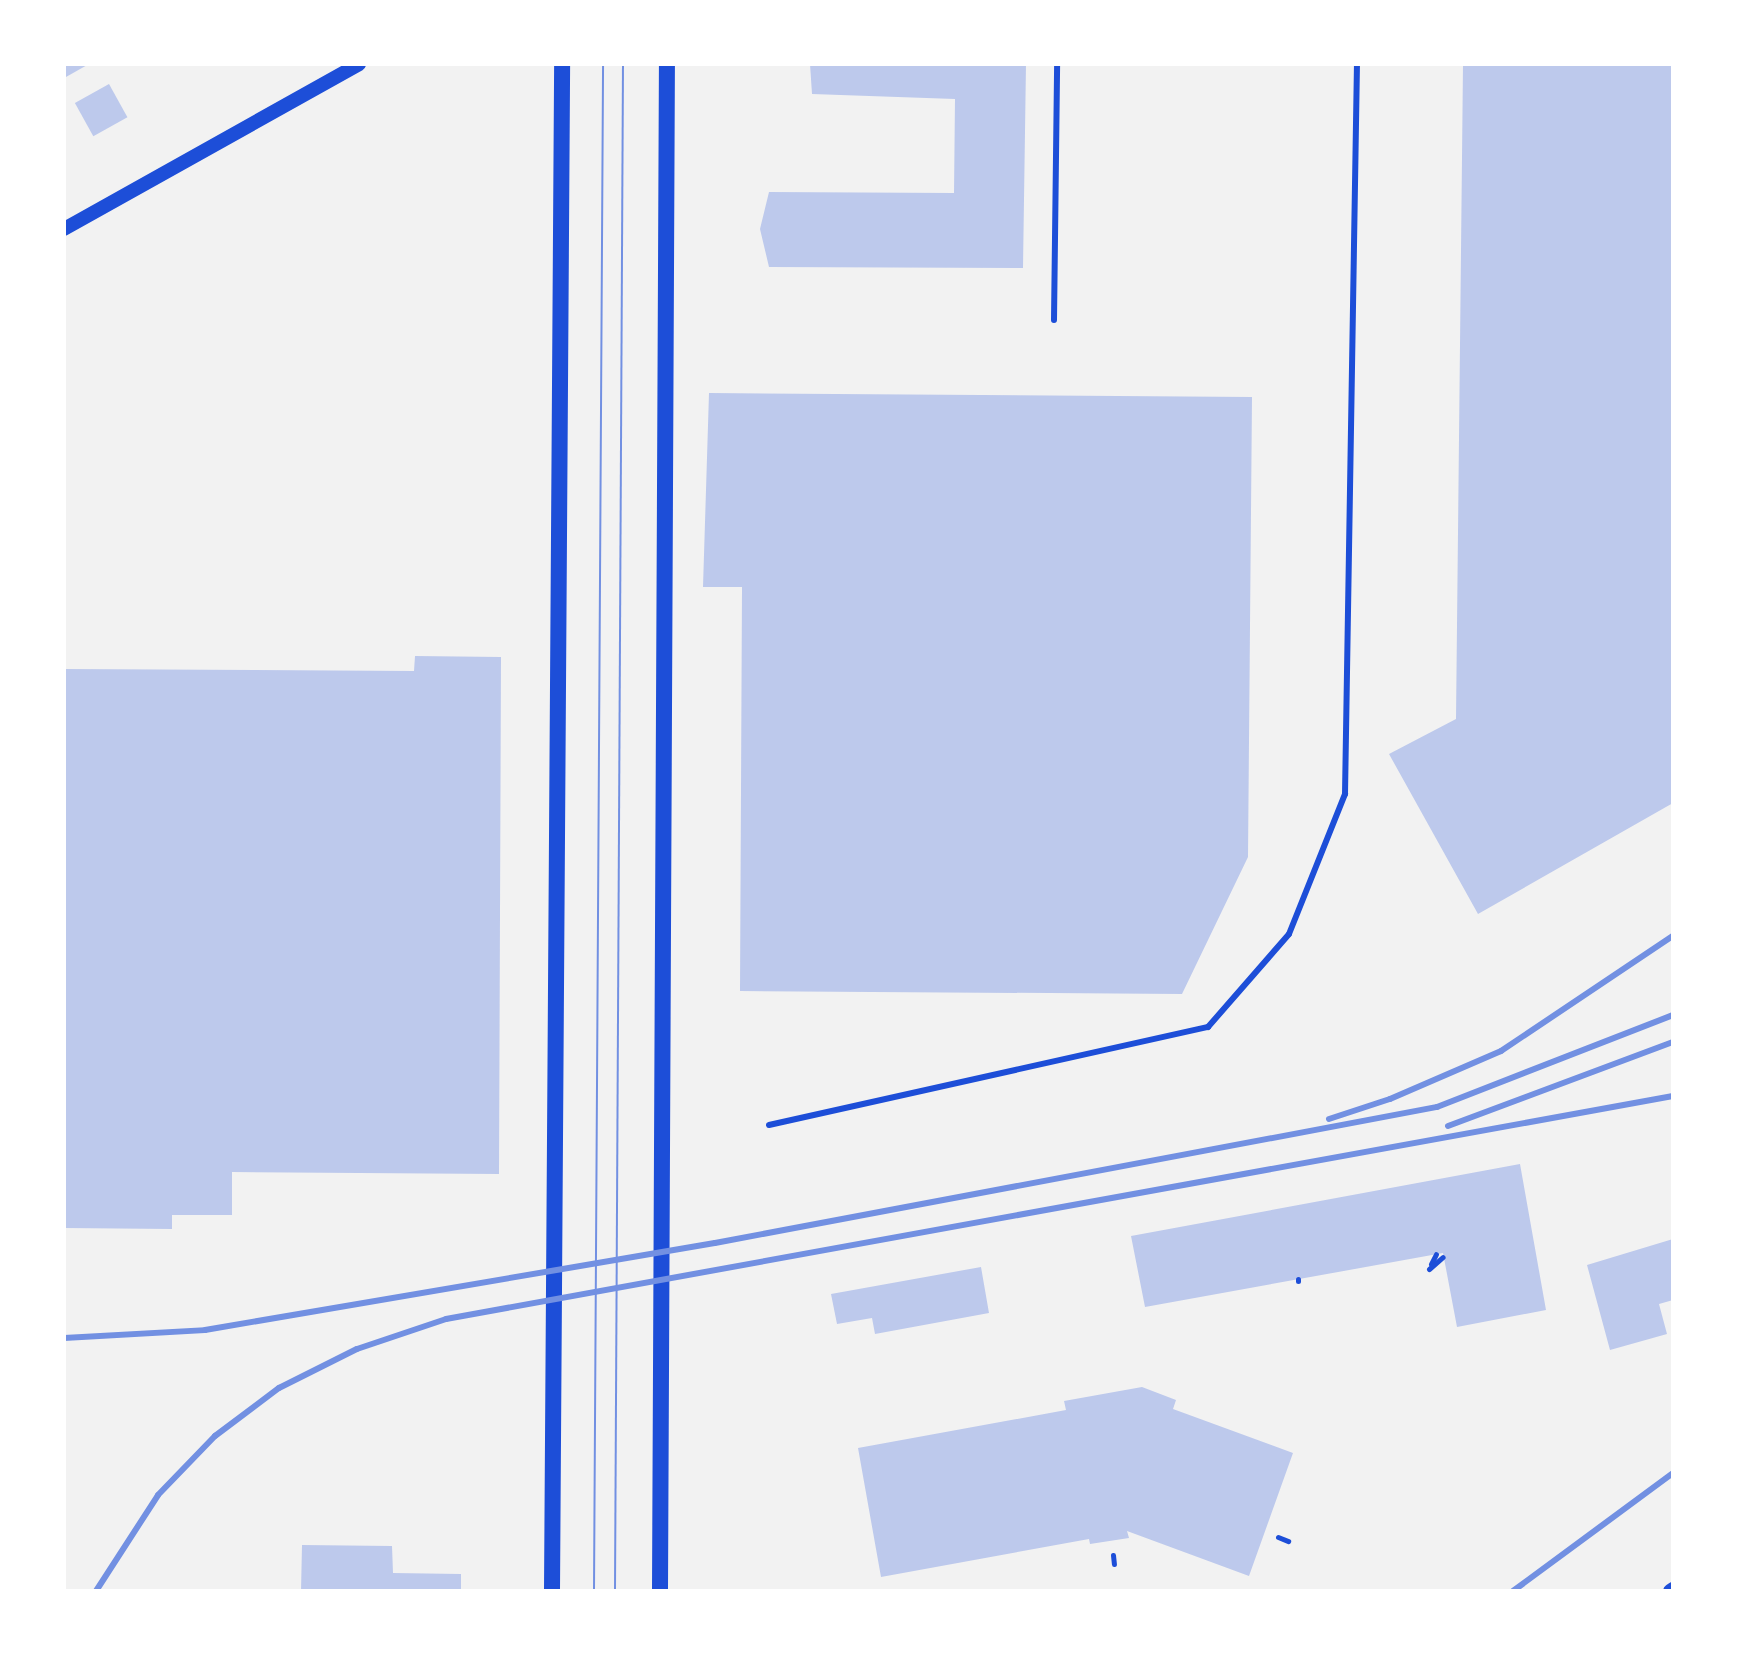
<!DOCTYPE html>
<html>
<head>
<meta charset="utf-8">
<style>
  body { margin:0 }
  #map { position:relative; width:1737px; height:1655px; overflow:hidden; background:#f2f2f2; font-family:Poppins,sans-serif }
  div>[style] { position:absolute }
  .building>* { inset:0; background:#bdc9ec; transform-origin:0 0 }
  .path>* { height:5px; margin:-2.5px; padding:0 2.5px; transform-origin:2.5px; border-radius:2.5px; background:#1d4ed8 }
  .service>* { height:6px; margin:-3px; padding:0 3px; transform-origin:3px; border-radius:3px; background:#1d4ed8 }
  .tertiary>* { height:14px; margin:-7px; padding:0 7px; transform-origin:7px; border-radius:7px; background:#1d4ed8 }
  .secondary>* { height:16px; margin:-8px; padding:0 8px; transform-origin:8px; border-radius:8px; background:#1d4ed8 }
  .tram>* { height:2px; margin:-1px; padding:0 1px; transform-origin:1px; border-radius:1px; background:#7290e2 }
  .rail>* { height:6px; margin:-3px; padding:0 3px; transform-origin:3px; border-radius:3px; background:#7290e2 }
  span { translate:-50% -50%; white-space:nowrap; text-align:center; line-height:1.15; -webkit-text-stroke:6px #fff; paint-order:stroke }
  .frame { position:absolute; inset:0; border:66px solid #fff; pointer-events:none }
</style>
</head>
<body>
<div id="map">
  <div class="building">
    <i style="clip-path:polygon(66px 64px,89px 64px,66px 77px)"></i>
    <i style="clip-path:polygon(810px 64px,1026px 64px,1023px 268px,769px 267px,760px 229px,769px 192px,954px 193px,955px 99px,812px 94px)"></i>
    <i style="clip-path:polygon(1463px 64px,1673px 64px,1673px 803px,1478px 914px,1389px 754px,1456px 719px)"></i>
    <i style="left:109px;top:84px;width:38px;height:39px;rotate:61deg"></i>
    <i style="clip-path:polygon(709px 393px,1252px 397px,1248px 857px,1182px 994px,740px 991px,742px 587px,703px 587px)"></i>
    <i style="clip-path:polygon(415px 656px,501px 657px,499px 1174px,232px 1172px,232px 1215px,172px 1215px,172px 1229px,64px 1228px,64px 669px,414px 671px)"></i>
    <i style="clip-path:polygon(1520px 1164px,1546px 1310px,1457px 1327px,1443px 1253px,1145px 1307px,1131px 1236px)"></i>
    <i style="clip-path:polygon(1673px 1239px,1673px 1300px,1659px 1304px,1667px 1334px,1610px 1350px,1587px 1265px)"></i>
    <i style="clip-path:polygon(981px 1267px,989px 1313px,875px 1334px,872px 1318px,837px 1324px,831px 1294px)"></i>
    <i style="clip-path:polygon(1142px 1387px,1176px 1400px,1173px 1409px,1293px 1453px,1249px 1576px,1127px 1531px,1129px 1538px,1090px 1544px,1089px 1539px,881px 1577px,858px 1448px,1066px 1410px,1064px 1401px)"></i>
    <i style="clip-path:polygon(302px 1545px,392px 1546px,393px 1573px,461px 1574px,461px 1591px,301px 1591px)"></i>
  </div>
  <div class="path">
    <i style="left:1431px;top:1264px;width:11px;rotate:-63deg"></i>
    <i style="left:1429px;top:1269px;width:18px;rotate:-41deg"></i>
    <i style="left:1298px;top:1279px;width:2px;rotate:90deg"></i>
    <i style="left:1278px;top:1537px;width:11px;rotate:22deg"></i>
    <i style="left:1113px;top:1555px;width:9px;rotate:84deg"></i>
  </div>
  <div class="service">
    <i style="left:1054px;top:320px;width:256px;rotate:-89.3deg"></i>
    <i style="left:769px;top:1125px;width:450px;rotate:-12.6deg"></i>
    <i style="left:1208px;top:1027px;width:123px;rotate:-48.9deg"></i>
    <i style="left:1289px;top:934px;width:151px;rotate:-68.2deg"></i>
    <i style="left:1345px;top:794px;width:730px;rotate:-89.06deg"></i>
  </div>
  <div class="tertiary">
    <i style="left:64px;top:229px;width:338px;rotate:-29.2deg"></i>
    <i style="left:1670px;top:1591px;width:4px;rotate:-34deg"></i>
  </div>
  <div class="secondary">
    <i style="left:552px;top:1591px;width:1527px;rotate:-89.62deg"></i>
    <i style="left:660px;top:1591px;width:1527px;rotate:-89.74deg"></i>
  </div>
  <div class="tram">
    <i style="left:594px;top:1591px;width:1527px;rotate:-89.66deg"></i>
    <i style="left:615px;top:1591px;width:1527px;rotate:-89.7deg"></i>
  </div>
  <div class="rail">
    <i style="left:1329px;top:1119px;width:64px;rotate:-18.2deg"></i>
    <i style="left:1390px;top:1099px;width:121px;rotate:-23.4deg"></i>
    <i style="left:1501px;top:1051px;width:207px;rotate:-33.8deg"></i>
    <i style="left:1448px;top:1126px;width:240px;rotate:-20.5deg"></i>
    <i style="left:64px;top:1338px;width:141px;rotate:-3.2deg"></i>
    <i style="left:205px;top:1330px;width:517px;rotate:-9.68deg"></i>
    <i style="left:715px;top:1243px;width:735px;rotate:-10.67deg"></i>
    <i style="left:1437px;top:1107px;width:253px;rotate:-21.3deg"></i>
    <i style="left:96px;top:1591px;width:114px;rotate:-57.1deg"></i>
    <i style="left:158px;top:1495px;width:82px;rotate:-46deg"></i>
    <i style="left:215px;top:1436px;width:80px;rotate:-36.9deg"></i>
    <i style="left:279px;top:1388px;width:87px;rotate:-26.6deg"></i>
    <i style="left:357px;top:1349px;width:94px;rotate:-18.6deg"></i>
    <i style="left:446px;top:1319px;width:1247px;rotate:-10.3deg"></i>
    <i style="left:1513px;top:1591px;width:199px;rotate:-36.4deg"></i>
  </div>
  <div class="frame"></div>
</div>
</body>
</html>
